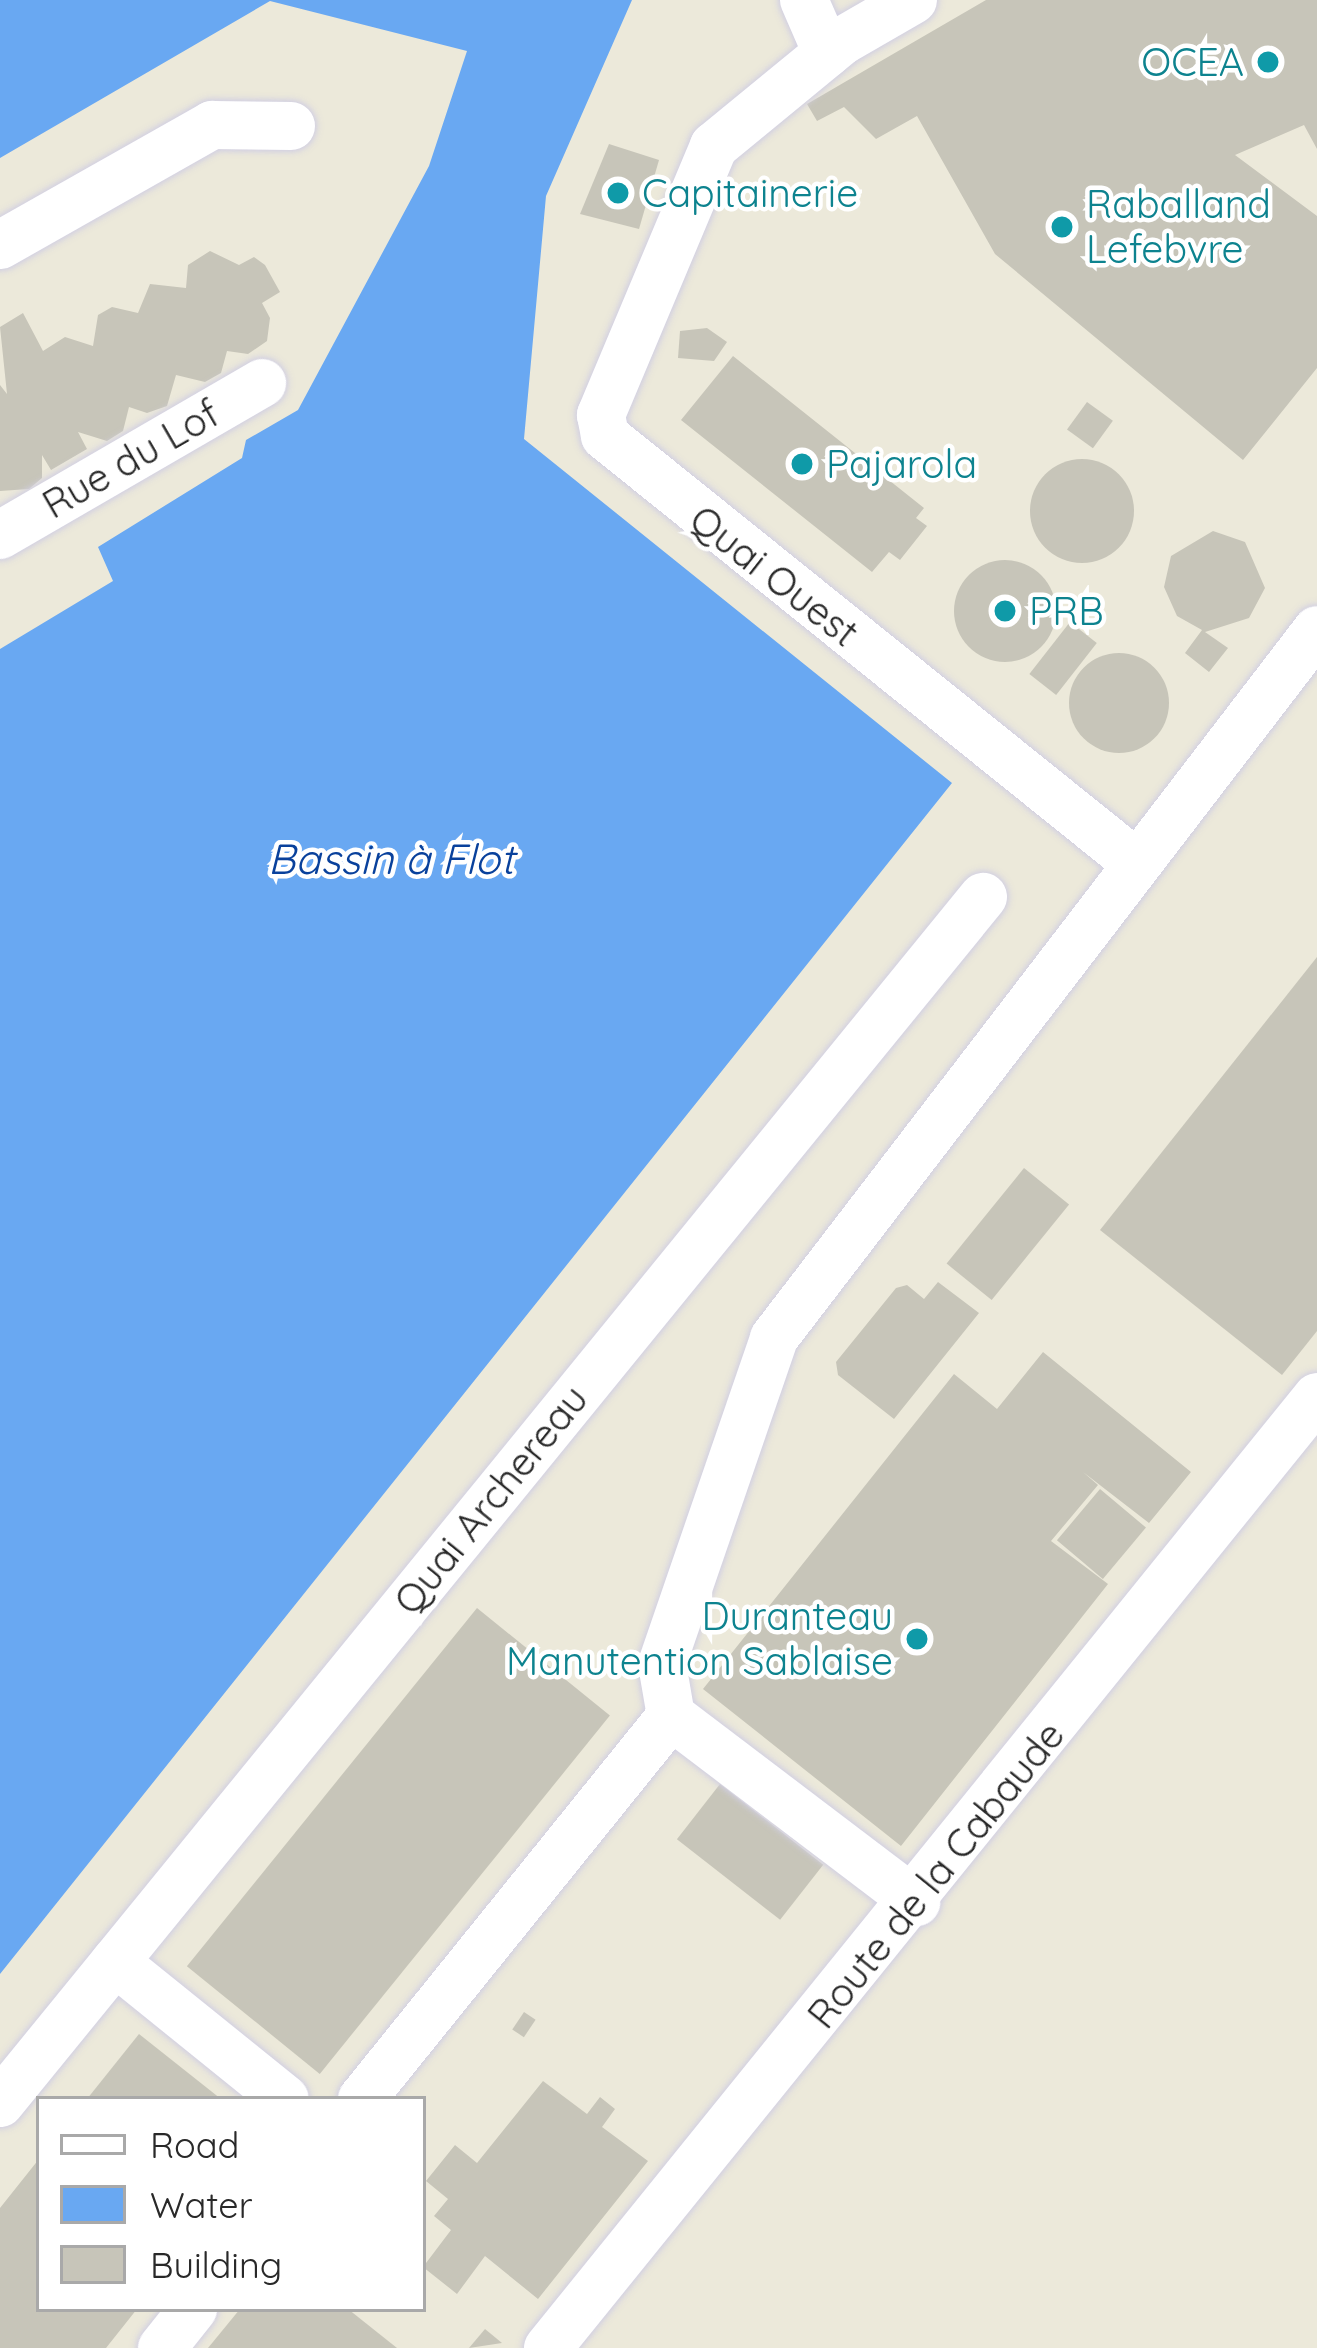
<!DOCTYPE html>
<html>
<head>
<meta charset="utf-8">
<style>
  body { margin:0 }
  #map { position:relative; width:1317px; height:2348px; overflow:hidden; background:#ece9da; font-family:Quicksand,sans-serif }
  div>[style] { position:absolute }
  .water>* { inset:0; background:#69a8f2 }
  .building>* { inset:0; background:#c7c5b9; transform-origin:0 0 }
  .round { border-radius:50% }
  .roads { filter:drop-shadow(0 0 3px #d1cfe2) drop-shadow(0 0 3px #d1cfe2) }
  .minor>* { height:48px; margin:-24px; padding:0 24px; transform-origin:24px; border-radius:24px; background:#fff }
  .dots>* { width:33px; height:33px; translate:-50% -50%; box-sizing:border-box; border:6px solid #fff; border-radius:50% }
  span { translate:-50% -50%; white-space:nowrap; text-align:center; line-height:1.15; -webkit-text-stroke:9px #fff; paint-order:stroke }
  .culture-label { font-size:39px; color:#0d838f }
  .right { translate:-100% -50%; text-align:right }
  .left { translate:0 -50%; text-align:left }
  .street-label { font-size:39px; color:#292929 }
  .water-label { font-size:42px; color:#09419c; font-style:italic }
  .legend { position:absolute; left:36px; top:2096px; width:390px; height:216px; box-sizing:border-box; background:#fff; border:3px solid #a9a9a9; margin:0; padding:15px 21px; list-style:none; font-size:36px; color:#292929 }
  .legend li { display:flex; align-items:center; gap:24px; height:60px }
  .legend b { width:60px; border:3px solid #a9a9a9 }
</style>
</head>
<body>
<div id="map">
  <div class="water">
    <i style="clip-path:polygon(0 0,632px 0,546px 196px,524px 439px,952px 783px,0 1974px,0 649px,113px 581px,98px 547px,242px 458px,246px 440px,298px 410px,429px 166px,467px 51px,270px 1px,0 158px)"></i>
  </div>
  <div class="building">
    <i style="clip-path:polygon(986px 0,1317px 0,1317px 149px,1304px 125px,1235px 155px,1317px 216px,1317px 368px,1243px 460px,995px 254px,917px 116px,876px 139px,844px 107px,817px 121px,807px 104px)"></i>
    <i style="clip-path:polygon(609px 144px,659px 160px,639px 229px,580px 214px)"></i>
    <i style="clip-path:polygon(210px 251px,239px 265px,254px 257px,265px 265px,280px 292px,262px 303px,270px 318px,267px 341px,248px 354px,227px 351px,221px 373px,205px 382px,176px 375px,167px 406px,147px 413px,129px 407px,123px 431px,107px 441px,78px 432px,87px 449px,51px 470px,42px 455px,42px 478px,29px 489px,0 491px,0 385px,7px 394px,0 327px,23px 313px,43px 351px,65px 337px,93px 346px,98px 315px,112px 307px,138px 313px,150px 284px,186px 288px,188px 265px)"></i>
    <i style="clip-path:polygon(707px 328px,727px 342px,714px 361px,678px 358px,680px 331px)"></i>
    <i style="clip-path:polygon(733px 356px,924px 508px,916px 518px,927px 526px,900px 560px,889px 552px,872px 572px,681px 420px)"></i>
    <i style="left:1087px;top:402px;width:32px;height:34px;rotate:36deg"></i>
    <i class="round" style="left:1030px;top:459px;width:104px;height:104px"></i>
    <i style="clip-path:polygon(1213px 531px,1245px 542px,1265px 588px,1249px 618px,1205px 632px,1228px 648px,1209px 672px,1185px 653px,1202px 630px,1177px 616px,1164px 587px,1171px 556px)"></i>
    <i class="round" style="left:954px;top:560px;width:102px;height:102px"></i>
    <i style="left:1070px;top:622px;width:34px;height:66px;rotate:38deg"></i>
    <i class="round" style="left:1069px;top:653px;width:100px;height:100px"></i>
    <i style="clip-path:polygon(1317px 957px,1317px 1331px,1282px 1375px,1100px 1230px)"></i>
    <i style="left:1024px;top:1168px;width:58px;height:123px;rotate:39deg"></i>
    <i style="clip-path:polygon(938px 1282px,979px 1313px,894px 1419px,838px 1375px,836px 1362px,896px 1288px,907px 1285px,924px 1299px)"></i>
    <i style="clip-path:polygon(1043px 1352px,1191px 1472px,1149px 1523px,1083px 1472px,1098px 1485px,1051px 1541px,1108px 1584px,901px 1846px,703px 1689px,954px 1374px,997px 1409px)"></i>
    <i style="left:1100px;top:1489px;width:60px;height:67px;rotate:40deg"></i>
    <i style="left:477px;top:1608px;width:171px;height:461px;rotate:39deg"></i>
    <i style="left:720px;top:1784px;width:131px;height:70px;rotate:38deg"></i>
    <i style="left:524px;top:2012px;width:14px;height:21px;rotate:34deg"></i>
    <i style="clip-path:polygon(139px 2034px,221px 2099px,87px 2099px)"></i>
    <i style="clip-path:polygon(543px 2081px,587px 2114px,600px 2097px,615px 2109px,602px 2127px,648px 2161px,538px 2299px,485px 2256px,457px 2294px,423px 2267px,451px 2230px,434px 2216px,448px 2199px,426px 2181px,455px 2145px,477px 2163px)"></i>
    <i style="clip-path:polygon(39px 2159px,39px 2309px,137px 2309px,106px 2348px,0 2348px,0 2208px)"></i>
    <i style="clip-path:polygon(240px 2309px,348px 2309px,397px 2348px,208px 2348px)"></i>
    <i style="clip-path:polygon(485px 2329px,502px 2343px,469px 2348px)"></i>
  </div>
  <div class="roads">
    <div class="minor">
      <i style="left:804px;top:0;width:58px;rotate:66.5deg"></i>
      <i style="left:913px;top:0;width:82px;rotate:150deg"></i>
      <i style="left:842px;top:41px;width:166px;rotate:140.6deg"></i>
      <i style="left:714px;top:146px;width:292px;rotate:112.8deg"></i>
      <i style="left:601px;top:415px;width:21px;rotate:79deg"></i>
      <i style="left:605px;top:436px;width:681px;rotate:38.8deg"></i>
      <i style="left:0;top:245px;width:244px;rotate:-29.5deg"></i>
      <i style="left:212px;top:125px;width:79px;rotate:0.7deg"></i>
      <i style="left:0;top:535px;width:303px;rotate:-30.1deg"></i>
      <i style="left:671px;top:1716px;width:308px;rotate:37.2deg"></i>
      <i style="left:115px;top:1962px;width:218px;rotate:38.9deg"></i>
      <i style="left:362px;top:2099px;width:492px;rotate:-51.1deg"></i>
      <i style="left:671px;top:1716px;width:53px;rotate:-99.8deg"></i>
      <i style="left:662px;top:1664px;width:345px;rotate:-71deg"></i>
      <i style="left:774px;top:1338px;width:892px;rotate:-52.51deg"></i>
      <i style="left:0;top:2103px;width:1556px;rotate:-50.82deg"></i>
      <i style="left:162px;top:2348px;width:50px;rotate:-51.5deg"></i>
      <i style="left:548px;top:2348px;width:1223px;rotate:-51.04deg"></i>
    </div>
  </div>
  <div class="dots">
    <i style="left:1268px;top:62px;background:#0f9aa8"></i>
    <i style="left:618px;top:193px;background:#0f9aa8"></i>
    <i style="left:1062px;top:227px;background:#0f9aa8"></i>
    <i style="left:802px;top:464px;background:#0f9aa8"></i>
    <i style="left:1005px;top:611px;background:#0f9aa8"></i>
    <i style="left:917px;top:1639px;background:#0f9aa8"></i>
  </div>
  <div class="culture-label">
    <span class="right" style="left:1244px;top:62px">OCEA</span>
    <span class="left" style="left:642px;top:193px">Capitainerie</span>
    <span class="left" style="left:1086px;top:227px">Raballand<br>Lefebvre</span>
    <span class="left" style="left:826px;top:464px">Pajarola</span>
    <span class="left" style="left:1029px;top:611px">PRB</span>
    <span class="right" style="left:893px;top:1639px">Duranteau<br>Manutention Sablaise</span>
  </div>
  <div class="street-label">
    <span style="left:131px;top:459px;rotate:-30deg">Rue du Lof</span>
    <span style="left:774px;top:576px;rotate:38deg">Quai Ouest</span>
    <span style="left:491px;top:1500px;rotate:-51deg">Quai Archereau</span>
    <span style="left:936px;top:1875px;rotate:-51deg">Route de la Cabaude</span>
  </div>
  <div class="water-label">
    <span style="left:391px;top:859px">Bassin à Flot</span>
  </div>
  <ul class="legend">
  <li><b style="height:15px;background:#fff"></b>Road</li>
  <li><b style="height:33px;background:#69a8f2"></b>Water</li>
  <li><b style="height:33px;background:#c7c5b9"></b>Building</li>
  </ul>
</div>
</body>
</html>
